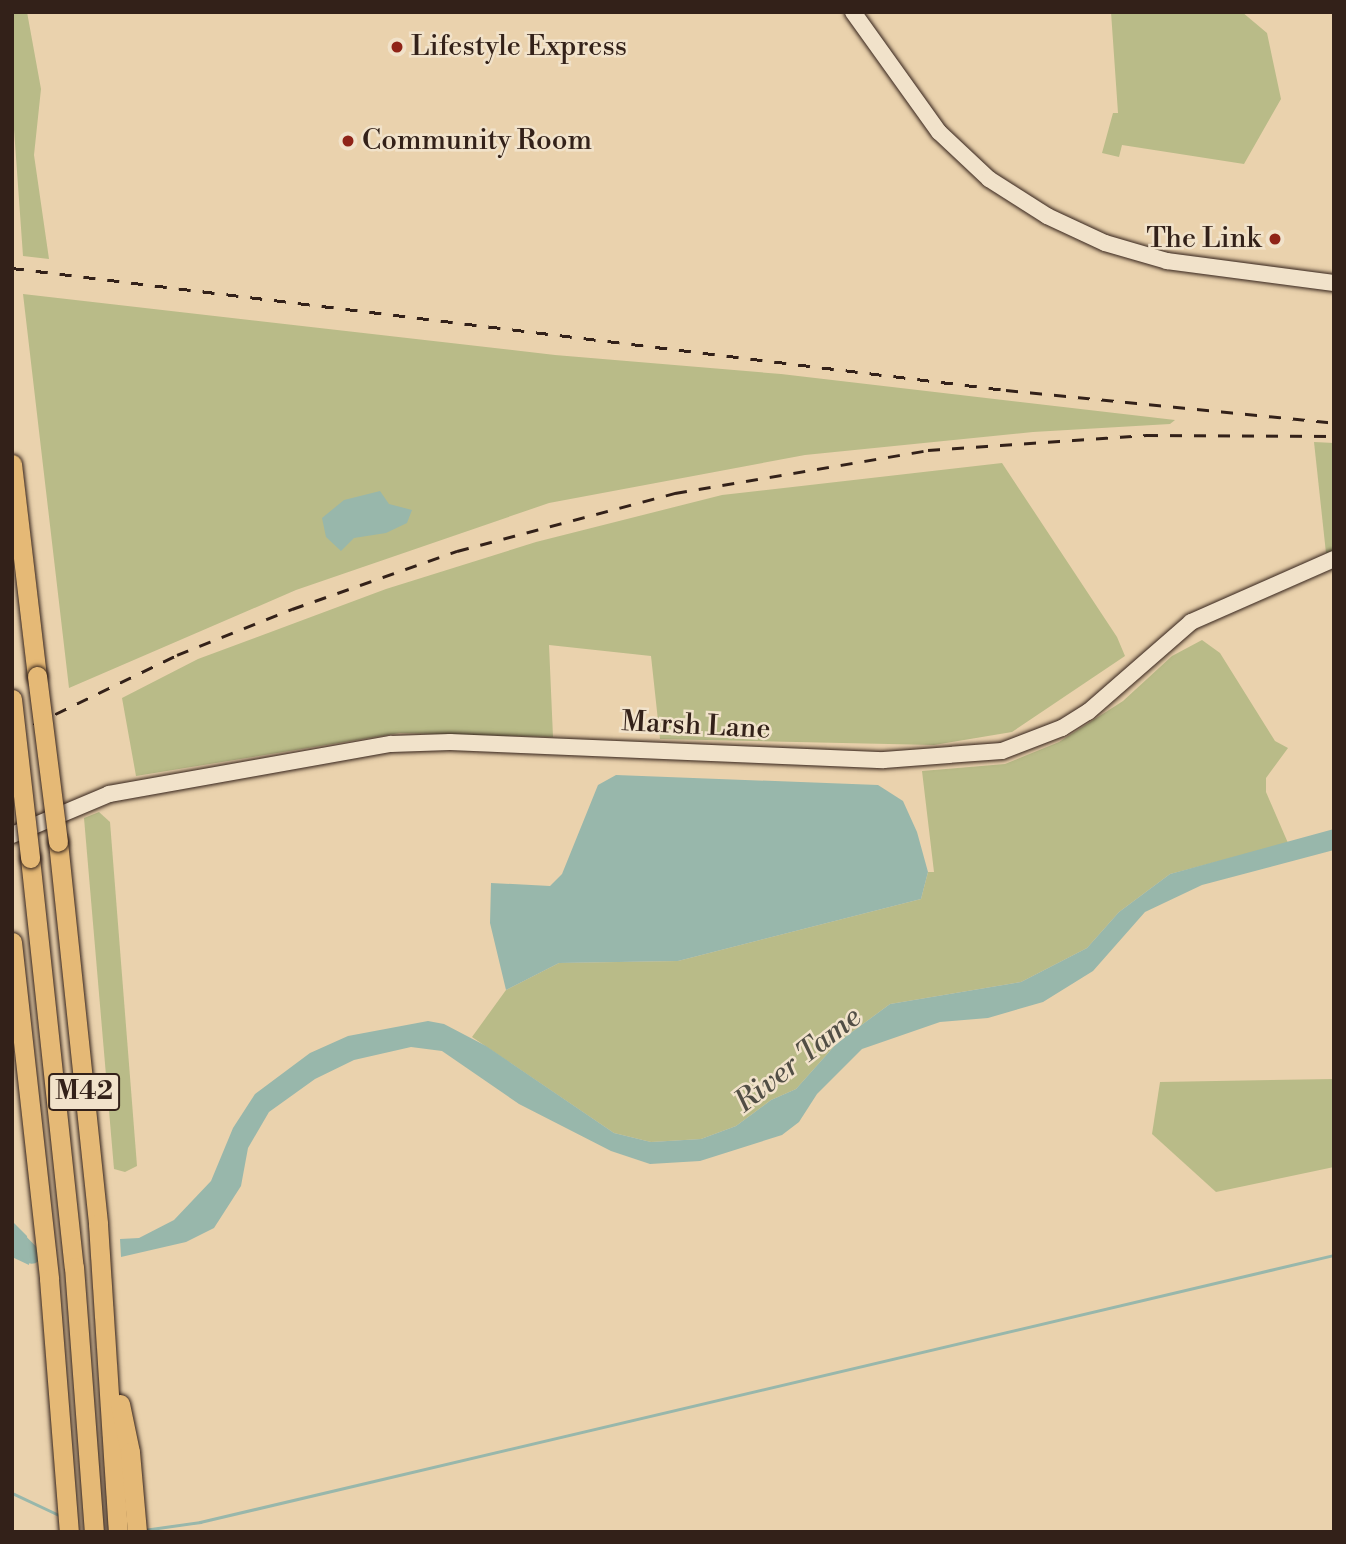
<!DOCTYPE html>
<html>
<head>
<meta charset="utf-8">
<style>
  body { margin:0 }
  #map { position:relative; width:1346px; height:1544px; overflow:hidden; background:#ead2ad; font-family:"Libre Bodoni",serif }
  div>[style] { position:absolute }
  .green>* { inset:0; background:#b9bb88 }
  .water>* { inset:0; background:#98b7ab }
  .stream>* { height:2.5px; margin:-1.25px; padding:0 1.25px; transform-origin:1.25px; border-radius:1.25px; background:#98b7ab }
  .river>* { height:18px; margin:-9px; padding:0 9px; transform-origin:9px; border-radius:9px; background:#98b7ab }
  .roads { filter:drop-shadow(0 0 2px #332119) drop-shadow(0 0 2px #332119) }
  .secondary>* { height:16px; margin:-8px; padding:0 8px; transform-origin:8px; border-radius:8px; background:#f1e2ca }
  .motorway>* { height:19px; margin:-9.5px; padding:0 9.5px; transform-origin:9.5px; border-radius:9.5px; background:#e5b976 }
  .rail>* { height:2.5px; margin-top:-1.25px; transform-origin:0; background:repeating-linear-gradient(90deg,#332119 0 12px,transparent 0 24px) }
  .bridges { filter:drop-shadow(0 0 2px #332119) drop-shadow(0 0 2px #332119) }
  .motorway-bridge>* { height:19px; margin:-9.5px; padding:0 9.5px; transform-origin:9.5px; border-radius:9.5px; background:#e5b976 }
  .dots>* { width:19px; height:19px; translate:-50% -50%; box-sizing:border-box; border:4px solid #f1e2ca; border-radius:50% }
  span { translate:-50% -50%; white-space:nowrap; text-align:center; line-height:1.15; -webkit-text-stroke:5px #f1e2ca; paint-order:stroke }
  .shield-label span { padding:2px 5px; background:#f1e2ca; border:2px solid; border-radius:5px; -webkit-text-stroke-width:0 }
  .shield-label { font-size:26px; color:#332119; font-weight:700 }
  .poi-label { font-size:28px; color:#332119 }
  .left { translate:0 -50%; text-align:left }
  .right { translate:-100% -50%; text-align:right }
  .street-label { font-size:28px; color:#332119 }
  .water-label { font-size:30px; color:#514e45; font-style:italic }
  .frame { position:absolute; inset:0; border:14px solid #332119; pointer-events:none }
</style>
</head>
<body>
<div id="map">
  <div class="green">
    <i style="clip-path:polygon(12px 12px,27px 12px,41px 89px,34px 155px,49px 259px,23px 256px,12px 101px)"></i>
    <i style="clip-path:polygon(1111px 12px,1242px 12px,1267px 33px,1281px 99px,1244px 164px,1122px 145px,1119px 157px,1102px 153px,1113px 113px,1118px 113px)"></i>
    <i style="clip-path:polygon(23px 294px,555px 355px,781px 374px,1175px 420px,1170px 424px,1033px 432px,805px 455px,549px 503px,296px 590px,69px 688px)"></i>
    <i style="clip-path:polygon(1314px 442px,1334px 443px,1334px 551px,1326px 553px)"></i>
    <i style="clip-path:polygon(1002px 463px,1117px 637px,1125px 656px,1012px 732px,934px 745px,660px 739px,651px 656px,549px 645px,553px 737px,400px 733px,136px 776px,122px 698px,198px 659px,386px 589px,536px 542px,722px 495px)"></i>
    <i style="clip-path:polygon(1202px 640px,1220px 653px,1275px 741px,1288px 748px,1266px 778px,1266px 792px,1288px 843px,1170px 874px,1119px 912px,1087px 948px,1021px 982px,890px 1004px,837px 1043px,796px 1089px,771px 1100px,736px 1126px,701px 1139px,651px 1142px,614px 1133px,472px 1037px,506px 990px,559px 963px,678px 961px,921px 899px,928px 872px,934px 872px,922px 771px,1005px 764px,1059px 742px,1123px 701px,1172px 656px)"></i>
    <i style="clip-path:polygon(99px 812px,110px 822px,137px 1166px,125px 1172px,114px 1169px,84px 818px)"></i>
    <i style="clip-path:polygon(1334px 1079px,1334px 1167px,1216px 1192px,1152px 1134px,1160px 1082px)"></i>
  </div>
  <div class="water">
    <i style="clip-path:polygon(380px 491px,389px 504px,412px 510px,407px 523px,386px 533px,354px 538px,341px 551px,326px 537px,322px 518px,344px 500px)"></i>
    <i style="clip-path:polygon(616px 775px,878px 785px,903px 801px,917px 832px,928px 872px,921px 899px,678px 961px,559px 963px,506px 990px,490px 923px,491px 883px,550px 886px,562px 874px,598px 785px)"></i>
    <i style="clip-path:polygon(1334px 829px,1334px 850px,1202px 885px,1145px 912px,1093px 971px,1043px 1002px,988px 1018px,940px 1022px,862px 1049px,817px 1094px,799px 1122px,782px 1135px,700px 1161px,650px 1164px,611px 1151px,519px 1104px,442px 1051px,411px 1047px,354px 1060px,315px 1079px,269px 1112px,248px 1148px,241px 1186px,214px 1228px,186px 1242px,121px 1257px,120px 1239px,139px 1238px,174px 1220px,211px 1181px,233px 1128px,255px 1094px,310px 1053px,348px 1036px,428px 1021px,444px 1024px,486px 1046px,614px 1133px,651px 1142px,701px 1139px,736px 1126px,771px 1100px,796px 1089px,837px 1043px,890px 1004px,1021px 982px,1087px 948px,1119px 912px,1170px 874px)"></i>
    <i style="clip-path:polygon(12px 1221px,27px 1236px,29px 1265px,12px 1257px)"></i>
  </div>
  <div class="stream">
    <i style="left:12px;top:1493px;width:52px;rotate:25.1deg"></i>
    <i style="left:144px;top:1530px;width:57px;rotate:-8.1deg"></i>
    <i style="left:200px;top:1522px;width:1165px;rotate:-13.25deg"></i>
  </div>
  <div class="river">
    <i style="left:12px;top:1235px;width:28px;rotate:45deg"></i>
  </div>
  <div class="roads">
    <div class="secondary">
      <i style="left:853px;top:12px;width:148px;rotate:54.4deg"></i>
      <i style="left:939px;top:132px;width:69px;rotate:43.2deg"></i>
      <i style="left:989px;top:179px;width:69px;rotate:32.5deg"></i>
      <i style="left:1047px;top:216px;width:64px;rotate:25deg"></i>
      <i style="left:1105px;top:243px;width:65px;rotate:16.2deg"></i>
      <i style="left:1167px;top:261px;width:168px;rotate:7.5deg"></i>
      <i style="left:12px;top:835px;width:105px;rotate:-22.9deg"></i>
      <i style="left:109px;top:794px;width:286px;rotate:-10.1deg"></i>
      <i style="left:391px;top:744px;width:59px;rotate:-1.9deg"></i>
      <i style="left:450px;top:742px;width:434px;rotate:2.4deg"></i>
      <i style="left:884px;top:760px;width:118px;rotate:-4.4deg"></i>
      <i style="left:1002px;top:751px;width:64px;rotate:-21deg"></i>
      <i style="left:1062px;top:728px;width:31px;rotate:-32deg"></i>
      <i style="left:1088px;top:712px;width:137px;rotate:-41.1deg"></i>
      <i style="left:1191px;top:622px;width:156px;rotate:-23.8deg"></i>
    </div>
    <div class="motorway">
      <i style="left:12px;top:464px;width:213px;rotate:83.3deg"></i>
      <i style="left:58px;top:842px;width:384px;rotate:84deg"></i>
      <i style="left:98px;top:1224px;width:309px;rotate:86.3deg"></i>
      <i style="left:30px;top:858px;width:411px;rotate:83.9deg"></i>
      <i style="left:74px;top:1267px;width:266px;rotate:85.7deg"></i>
      <i style="left:12px;top:942px;width:339px;rotate:83.7deg"></i>
      <i style="left:49px;top:1279px;width:254px;rotate:85.5deg"></i>
      <i style="left:120px;top:1404px;width:49px;rotate:78.2deg"></i>
      <i style="left:130px;top:1452px;width:80px;rotate:85deg"></i>
    </div>
  </div>
  <div class="rail">
    <i style="left:12px;top:268px;width:1001px;rotate:7deg"></i>
    <i style="left:1006px;top:390px;width:330px;rotate:5.7deg"></i>
    <i style="left:12px;top:735px;width:183px;rotate:-25.9deg"></i>
    <i style="left:177px;top:655px;width:124px;rotate:-21.8deg"></i>
    <i style="left:292px;top:609px;width:175px;rotate:-19.4deg"></i>
    <i style="left:457px;top:551px;width:226px;rotate:-14.9deg"></i>
    <i style="left:675px;top:493px;width:257px;rotate:-9.6deg"></i>
    <i style="left:928px;top:450px;width:219px;rotate:-3.9deg"></i>
    <i style="left:1146px;top:435px;width:188px;rotate:0.3deg"></i>
  </div>
  <div class="bridges">
    <div class="motorway-bridge">
      <i style="left:37px;top:676px;width:167px;rotate:82.8deg"></i>
      <i style="left:12px;top:699px;width:160px;rotate:83.5deg"></i>
    </div>
  </div>
  <div class="dots">
    <i style="left:397px;top:47px;background:#8f2418"></i>
    <i style="left:348px;top:141px;background:#8f2418"></i>
    <i style="left:1275px;top:239px;background:#8f2418"></i>
  </div>
  <div class="shield-label">
    <span style="left:84px;top:1092px">M42</span>
  </div>
  <div class="poi-label">
    <span class="left" style="left:411px;top:47px">Lifestyle Express</span>
    <span class="left" style="left:362px;top:141px">Community Room</span>
    <span class="right" style="left:1261px;top:239px">The Link</span>
  </div>
  <div class="street-label">
    <span style="left:696px;top:726px;rotate:3deg">Marsh Lane</span>
  </div>
  <div class="water-label">
    <span style="left:798px;top:1060px;rotate:-38deg">River Tame</span>
  </div>
  <div class="frame"></div>
</div>
</body>
</html>
